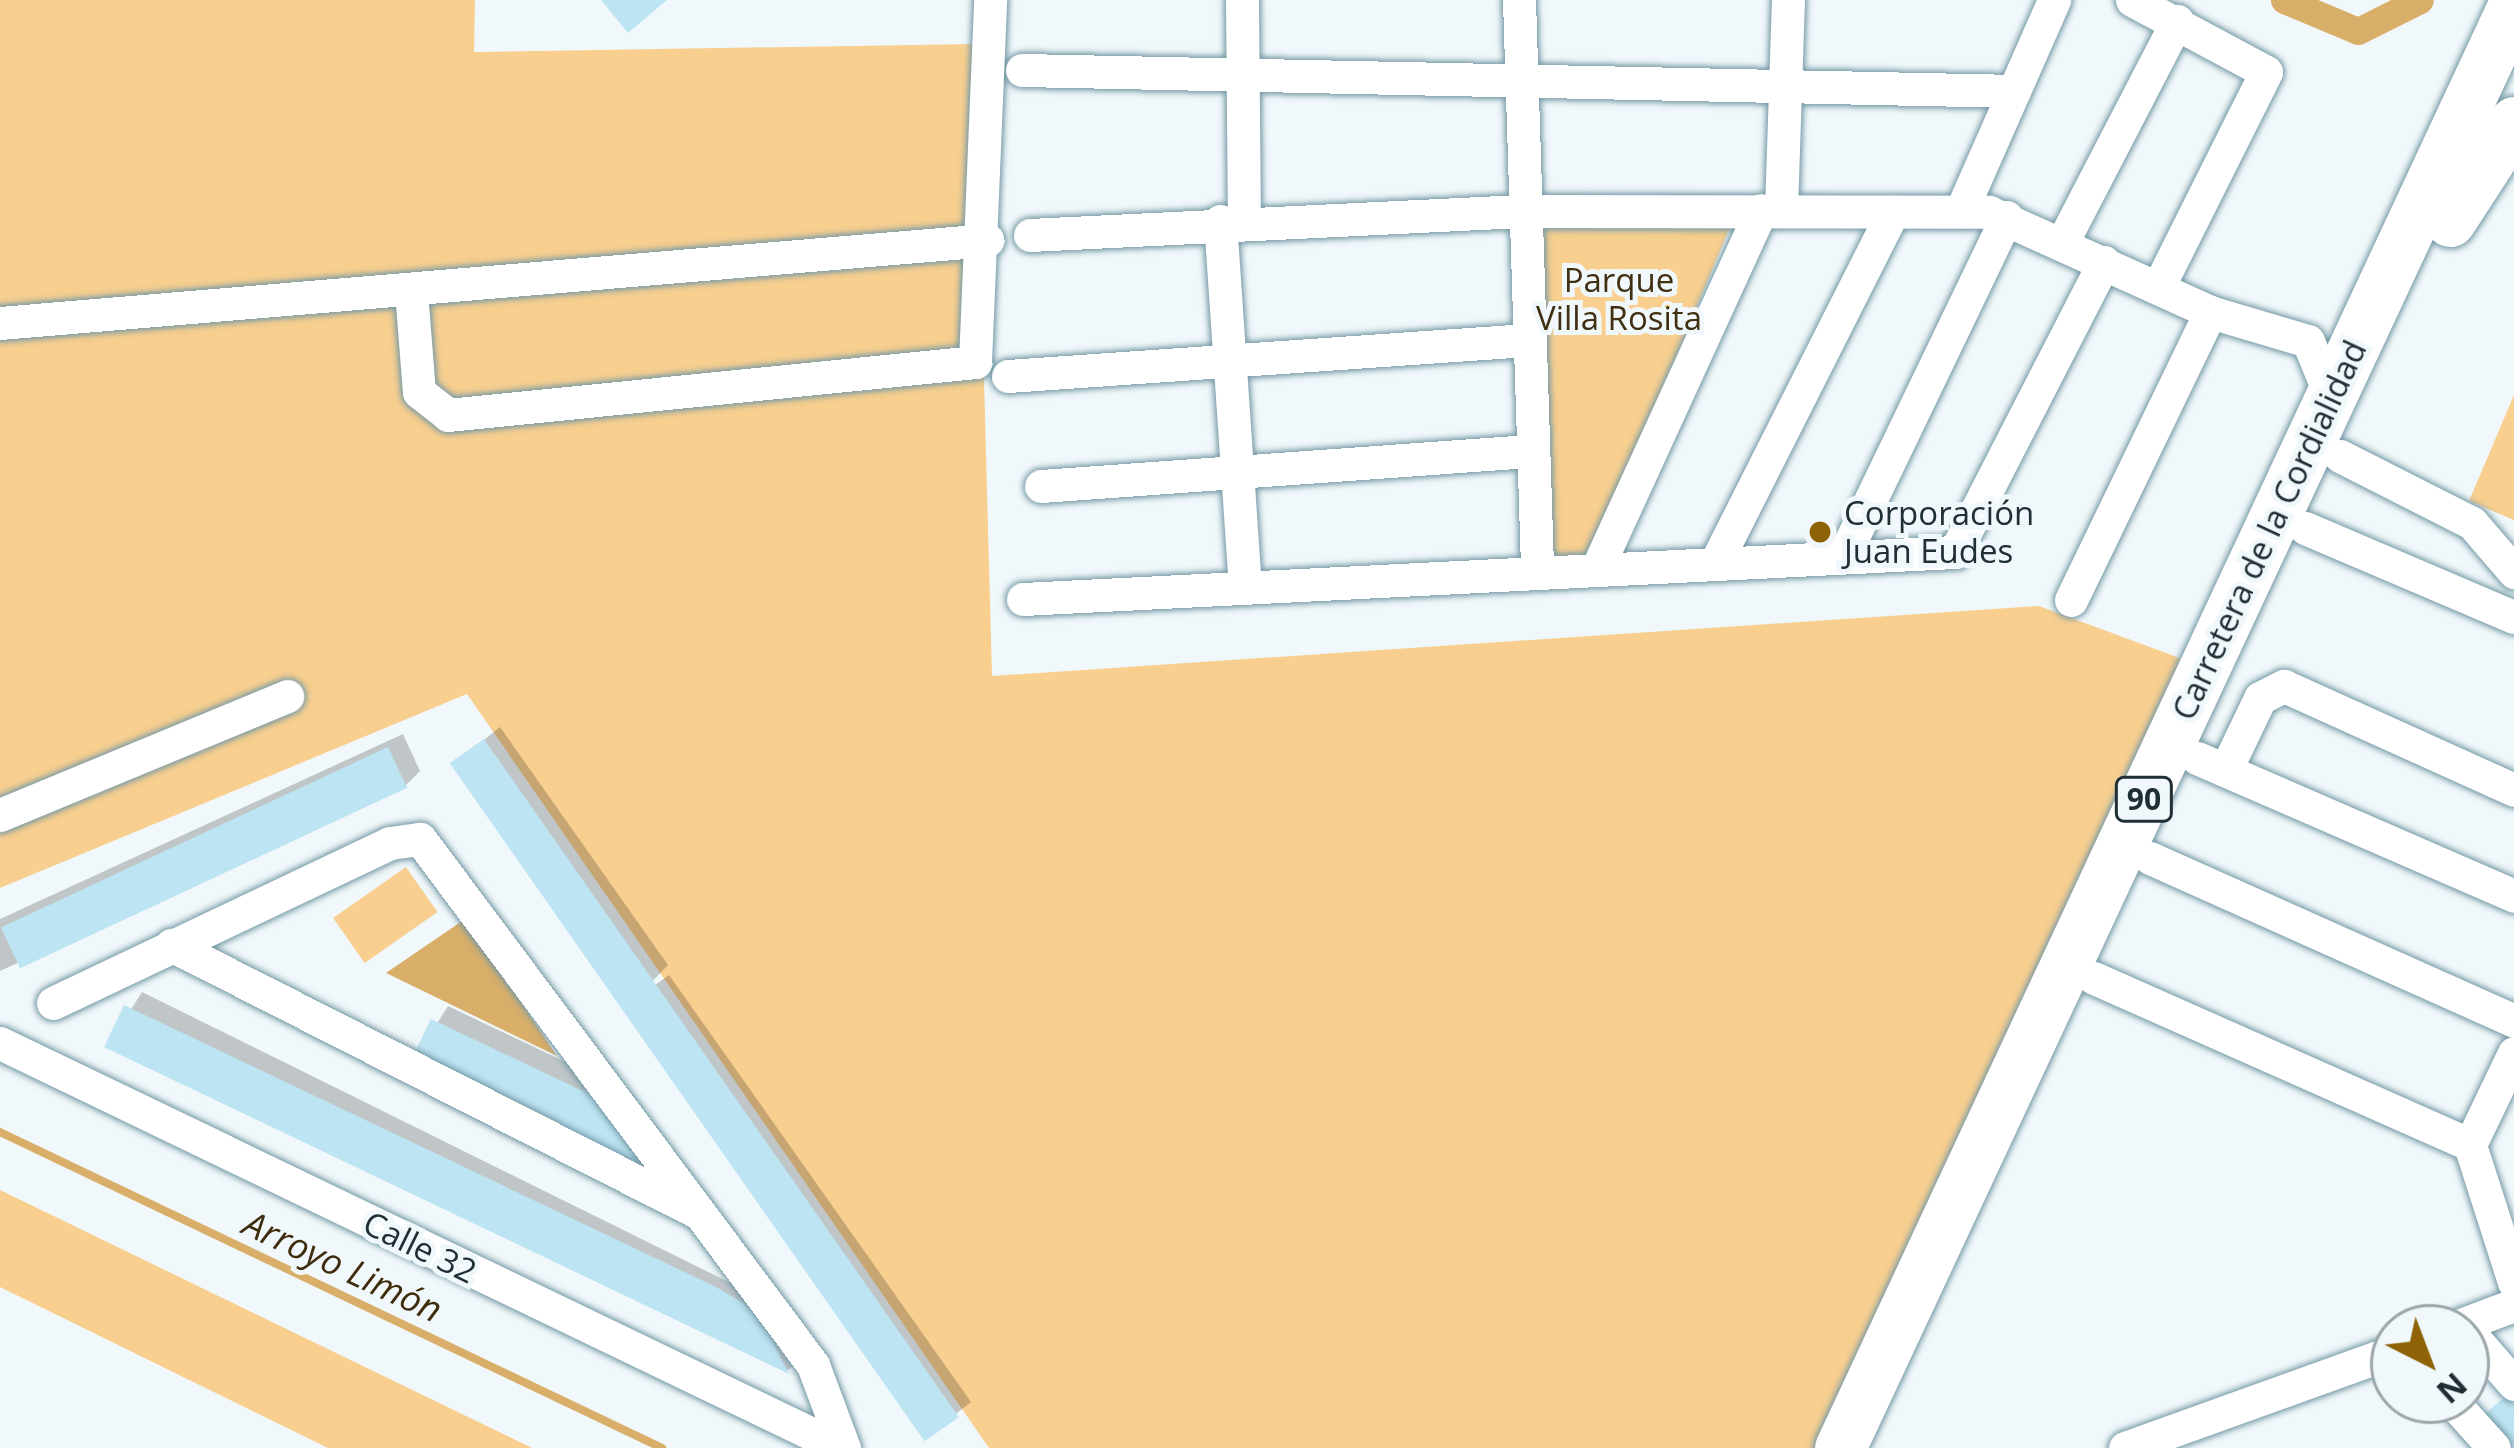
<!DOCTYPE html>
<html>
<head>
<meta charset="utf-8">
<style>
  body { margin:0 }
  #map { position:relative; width:2514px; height:1448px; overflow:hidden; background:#f1f8fb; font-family:"Open Sans",sans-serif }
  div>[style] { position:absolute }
  .green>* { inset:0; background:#f8cf8f; transform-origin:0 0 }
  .water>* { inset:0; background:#d9ae69 }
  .shadow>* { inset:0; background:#0003 }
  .stream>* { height:8px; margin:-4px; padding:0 4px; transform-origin:4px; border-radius:4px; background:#d9ae69 }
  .canal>* { height:27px; margin:-13.5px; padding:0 13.5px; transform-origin:13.5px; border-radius:13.5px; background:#d9ae69 }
  .building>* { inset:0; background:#bde4f2; transform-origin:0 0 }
  .roads { filter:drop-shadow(0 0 3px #7599a6) drop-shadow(0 0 3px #7599a6) }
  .minor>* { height:33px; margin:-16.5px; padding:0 16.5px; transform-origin:16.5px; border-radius:16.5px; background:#fff }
  .highway>* { height:51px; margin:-25.5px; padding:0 25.5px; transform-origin:25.5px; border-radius:25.5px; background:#fff }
  .dots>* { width:33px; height:33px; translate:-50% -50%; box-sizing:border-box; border:6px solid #f1f8fb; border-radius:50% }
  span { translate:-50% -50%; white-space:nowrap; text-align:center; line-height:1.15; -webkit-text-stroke:10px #f1f8fb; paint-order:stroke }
  .shield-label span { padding:3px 9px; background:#f1f8fb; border:3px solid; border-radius:9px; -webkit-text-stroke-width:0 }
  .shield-label { font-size:30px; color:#202f35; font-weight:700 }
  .park-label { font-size:33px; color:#402f10 }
  .poi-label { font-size:33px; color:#202f35 }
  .left { translate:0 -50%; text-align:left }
  .street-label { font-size:33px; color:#202f35 }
  .water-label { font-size:36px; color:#3e2c0d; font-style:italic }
  .north { position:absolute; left:2370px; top:1304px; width:120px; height:120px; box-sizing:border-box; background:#f1f8fb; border:3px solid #9da8ac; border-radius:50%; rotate:138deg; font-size:33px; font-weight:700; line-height:48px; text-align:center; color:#202f35 }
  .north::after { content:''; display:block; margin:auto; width:42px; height:54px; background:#8e6308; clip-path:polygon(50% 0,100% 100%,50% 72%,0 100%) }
</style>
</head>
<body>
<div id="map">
  <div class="green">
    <i style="clip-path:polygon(0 0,475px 0,474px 52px,975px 44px,992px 676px,2039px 606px,2193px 663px,1831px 1448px,989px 1448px,467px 694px,0 888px)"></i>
    <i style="clip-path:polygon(1541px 222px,1731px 225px,1593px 555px,1548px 556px)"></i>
    <i style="clip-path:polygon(2514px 395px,2514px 520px,2469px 501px)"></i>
    <i style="left:406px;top:867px;width:55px;height:89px;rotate:55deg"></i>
    <i style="clip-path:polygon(0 1190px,532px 1448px,328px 1448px,0 1287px)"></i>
  </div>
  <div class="water">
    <i style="clip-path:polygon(465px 919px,557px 1056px,386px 973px)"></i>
  </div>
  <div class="shadow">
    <i style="clip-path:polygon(500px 727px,668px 965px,633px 1001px,669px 975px,971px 1402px,929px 1435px,858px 1336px,867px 1327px,855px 1331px,740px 1168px,748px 1159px,736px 1163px,454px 764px)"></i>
    <i style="clip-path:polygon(403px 734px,420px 771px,405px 786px,0 971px,0 919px)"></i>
    <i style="clip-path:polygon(142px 992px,767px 1301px,798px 1361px,788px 1370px,108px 1046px)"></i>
    <i style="clip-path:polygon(448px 1006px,620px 1088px,640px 1160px,417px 1055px)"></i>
  </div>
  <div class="stream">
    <i style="left:0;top:1132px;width:734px;rotate:25.52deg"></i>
  </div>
  <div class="canal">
    <i style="left:2284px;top:0;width:80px;rotate:22.7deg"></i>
    <i style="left:2358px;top:31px;width:69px;rotate:-26.6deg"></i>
  </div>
  <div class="building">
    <i style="clip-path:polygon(601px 0,667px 0,628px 33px)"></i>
    <i style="left:484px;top:739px;width:828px;height:42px;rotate:55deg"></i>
    <i style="left:388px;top:747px;width:45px;height:427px;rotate:65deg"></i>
    <i style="clip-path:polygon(124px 1005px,716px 1287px,757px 1311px,789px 1374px,104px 1047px)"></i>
    <i style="clip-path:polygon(431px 1019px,606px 1102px,640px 1164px,413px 1056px)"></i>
    <i style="clip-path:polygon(2507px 1395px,2514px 1404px,2514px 1448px,2479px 1419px)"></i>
  </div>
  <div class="roads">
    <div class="minor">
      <i style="left:1242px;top:0;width:220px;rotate:89.5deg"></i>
      <i style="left:1519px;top:0;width:566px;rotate:88.18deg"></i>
      <i style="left:2132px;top:0;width:152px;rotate:28.2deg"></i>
      <i style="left:2266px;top:72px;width:239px;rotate:116.6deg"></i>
      <i style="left:1022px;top:70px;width:992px;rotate:1.21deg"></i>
      <i style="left:1781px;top:210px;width:210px;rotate:-88.1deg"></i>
      <i style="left:1961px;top:211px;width:231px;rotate:-66.2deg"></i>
      <i style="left:1220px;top:221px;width:365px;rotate:86.1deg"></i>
      <i style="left:1030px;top:235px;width:496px;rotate:-2.8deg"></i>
      <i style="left:1525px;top:211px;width:464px;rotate:0.1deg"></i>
      <i style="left:1989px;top:212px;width:243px;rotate:24.3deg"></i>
      <i style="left:2210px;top:312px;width:102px;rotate:16.5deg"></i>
      <i style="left:2308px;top:341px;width:58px;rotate:67.8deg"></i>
      <i style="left:2063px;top:241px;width:248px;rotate:-62.6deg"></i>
      <i style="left:411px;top:291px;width:101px;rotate:85.5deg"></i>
      <i style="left:419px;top:392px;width:37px;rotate:38deg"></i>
      <i style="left:448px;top:415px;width:530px;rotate:-5.74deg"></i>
      <i style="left:975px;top:362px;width:362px;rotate:-87.6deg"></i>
      <i style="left:0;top:323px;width:991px;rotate:-4.8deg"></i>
      <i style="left:1008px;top:376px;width:520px;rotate:-3.97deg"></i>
      <i style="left:2340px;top:456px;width:148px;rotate:26.9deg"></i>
      <i style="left:2472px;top:523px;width:65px;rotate:49.4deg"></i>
      <i style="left:1041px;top:486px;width:488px;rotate:-4.1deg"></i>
      <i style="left:2305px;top:528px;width:227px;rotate:23.1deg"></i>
      <i style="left:1844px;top:555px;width:375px;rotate:-64.3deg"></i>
      <i style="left:1718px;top:558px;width:388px;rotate:-63.2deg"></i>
      <i style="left:1599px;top:564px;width:389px;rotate:-65.4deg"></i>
      <i style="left:1023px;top:599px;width:933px;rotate:-2.89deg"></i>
      <i style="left:1955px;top:552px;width:326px;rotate:-62.8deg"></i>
      <i style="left:2071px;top:600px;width:320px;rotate:-64.2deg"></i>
      <i style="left:2197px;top:758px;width:346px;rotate:23.5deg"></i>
      <i style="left:2226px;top:769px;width:79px;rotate:-64.4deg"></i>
      <i style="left:2260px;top:698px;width:27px;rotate:-27deg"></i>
      <i style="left:2284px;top:686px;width:252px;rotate:24.3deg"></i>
      <i style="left:0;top:815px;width:311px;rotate:-22.5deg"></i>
      <i style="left:2150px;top:858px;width:399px;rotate:24.1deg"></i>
      <i style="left:171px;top:945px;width:585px;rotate:26.92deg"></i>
      <i style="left:2094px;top:978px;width:411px;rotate:23.9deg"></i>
      <i style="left:53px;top:1003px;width:373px;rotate:-25.4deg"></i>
      <i style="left:390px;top:843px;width:30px;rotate:-8deg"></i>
      <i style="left:420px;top:839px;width:657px;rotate:53.23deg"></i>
      <i style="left:813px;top:1365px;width:89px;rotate:69.5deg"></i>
      <i style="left:0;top:1043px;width:933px;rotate:25.71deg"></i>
      <i style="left:2514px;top:1053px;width:102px;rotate:115.6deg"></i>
      <i style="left:2470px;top:1145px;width:144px;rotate:72.2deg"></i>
      <i style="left:2453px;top:1328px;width:65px;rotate:-20.7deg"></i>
      <i style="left:2466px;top:1329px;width:73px;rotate:48.9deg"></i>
      <i style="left:2451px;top:1400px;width:64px;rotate:48.1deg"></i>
      <i style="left:2125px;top:1448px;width:286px;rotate:-19.8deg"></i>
    </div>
    <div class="highway">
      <i style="left:2450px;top:221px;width:118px;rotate:-57.1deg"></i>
      <i style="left:1840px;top:1448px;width:1594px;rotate:-64.98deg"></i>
    </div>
  </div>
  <div class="dots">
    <i style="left:1820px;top:532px;background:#8e6308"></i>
  </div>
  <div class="shield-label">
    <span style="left:2144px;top:799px">90</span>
  </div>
  <div class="park-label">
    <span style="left:1619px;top:299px">Parque<br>Villa Rosita</span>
  </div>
  <div class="poi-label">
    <span class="left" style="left:1844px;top:532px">Corporación<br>Juan Eudes</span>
  </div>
  <div class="street-label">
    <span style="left:2269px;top:530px;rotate:-65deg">Carretera de la Cordialidad</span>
    <span style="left:420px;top:1247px;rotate:26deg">Calle 32</span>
  </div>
  <div class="water-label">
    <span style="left:343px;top:1266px;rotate:25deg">Arroyo Limón</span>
  </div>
  <div class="north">N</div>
</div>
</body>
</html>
